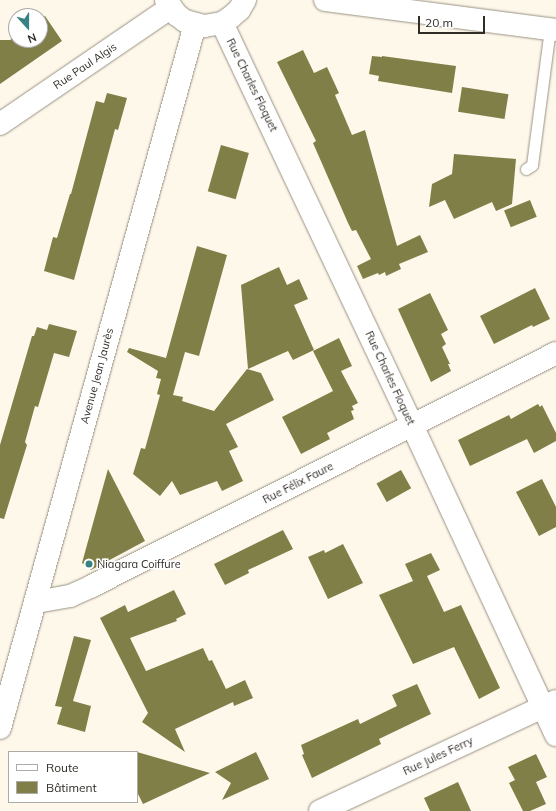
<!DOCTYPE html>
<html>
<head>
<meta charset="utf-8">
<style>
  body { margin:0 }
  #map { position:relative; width:556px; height:811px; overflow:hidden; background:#fef8eb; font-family:Mulish,sans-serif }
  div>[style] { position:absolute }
  .building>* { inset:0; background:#817f48; transform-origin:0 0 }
  .roads { filter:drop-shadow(0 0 1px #999283) drop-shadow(0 0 1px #999283) }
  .service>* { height:11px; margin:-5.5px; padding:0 5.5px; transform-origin:5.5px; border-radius:5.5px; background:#fff }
  .minor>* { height:22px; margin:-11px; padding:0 11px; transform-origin:11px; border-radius:11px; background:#fff }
  .tertiary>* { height:22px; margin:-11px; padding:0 11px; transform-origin:11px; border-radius:11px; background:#fff }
  .dots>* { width:11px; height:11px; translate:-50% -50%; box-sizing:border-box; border:2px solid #fff; border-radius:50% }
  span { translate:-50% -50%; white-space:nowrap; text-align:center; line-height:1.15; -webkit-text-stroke:3px #fff; paint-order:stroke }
  .street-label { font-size:11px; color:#302d27 }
  .poi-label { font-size:11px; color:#302d27 }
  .left { translate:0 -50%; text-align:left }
  .legend { position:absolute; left:8px; top:751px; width:130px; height:52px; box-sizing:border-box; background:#fff; border:1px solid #acaba9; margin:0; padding:5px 7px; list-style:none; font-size:12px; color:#302d27 }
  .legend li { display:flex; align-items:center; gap:8px; height:20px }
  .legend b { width:20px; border:1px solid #acaba9 }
  .north { position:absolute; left:8px; top:8px; width:40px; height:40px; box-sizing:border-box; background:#fff; border:1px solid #acaba9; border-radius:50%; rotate:159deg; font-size:11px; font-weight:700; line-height:16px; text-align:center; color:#302d27 }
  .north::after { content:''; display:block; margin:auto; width:14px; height:18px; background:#398284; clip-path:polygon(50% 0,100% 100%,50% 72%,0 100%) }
  .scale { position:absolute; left:418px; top:16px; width:67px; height:18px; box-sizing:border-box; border:2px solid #302d27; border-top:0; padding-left:5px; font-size:12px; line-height:14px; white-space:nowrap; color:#302d27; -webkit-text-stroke:3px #fff; paint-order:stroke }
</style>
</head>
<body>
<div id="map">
  <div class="building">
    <i style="clip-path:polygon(45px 16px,62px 41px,0 84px,0 40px,10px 40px,16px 36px,16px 40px,40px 40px,40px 19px)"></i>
    <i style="clip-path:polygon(303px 50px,314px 73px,327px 67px,339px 93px,335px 95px,352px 135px,365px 130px,397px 246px,420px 235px,428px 252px,399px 264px,401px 269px,386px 276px,385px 272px,379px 275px,378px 273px,363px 279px,357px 266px,371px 259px,356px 230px,352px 231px,348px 223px,313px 143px,316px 141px,277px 62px)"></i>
    <i style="clip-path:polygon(372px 56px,382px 57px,382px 56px,456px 66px,452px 93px,378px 81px,379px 76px,369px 74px)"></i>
    <i style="left:462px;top:87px;width:47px;height:25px;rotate:9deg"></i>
    <i style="clip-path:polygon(107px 93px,127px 98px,118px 130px,115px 129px,74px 280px,44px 271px,53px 237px,57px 238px,70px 194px,71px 194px,96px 101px,104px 103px)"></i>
    <i style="left:221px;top:145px;width:29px;height:48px;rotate:16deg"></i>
    <i style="clip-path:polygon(454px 154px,516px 159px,512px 204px,496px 211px,492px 202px,454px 219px,445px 200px,429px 207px,432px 184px,452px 174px)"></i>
    <i style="left:530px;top:200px;width:18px;height:28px;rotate:68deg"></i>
    <i style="clip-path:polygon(197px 246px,227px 255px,199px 356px,185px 352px,173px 395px,183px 397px,182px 401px,214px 411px,247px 369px,261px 373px,274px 400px,226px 424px,238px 447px,229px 451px,243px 481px,222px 491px,217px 481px,180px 495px,172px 481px,160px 496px,133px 474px,141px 448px,145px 449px,160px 395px,157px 394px,161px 379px,156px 378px,158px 371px,127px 352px,129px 348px,166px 358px)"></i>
    <i style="clip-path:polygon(279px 267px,287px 285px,299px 279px,308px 299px,294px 305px,314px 350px,293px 360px,288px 351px,248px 369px,241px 285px)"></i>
    <i style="clip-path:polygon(535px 288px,550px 319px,533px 327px,532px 325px,494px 344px,480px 316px)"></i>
    <i style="clip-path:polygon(430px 293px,448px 330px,441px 334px,446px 344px,442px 347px,450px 364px,448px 364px,451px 371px,431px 382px,398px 309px)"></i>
    <i style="clip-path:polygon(49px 324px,77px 331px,69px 357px,54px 353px,38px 407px,35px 406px,25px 442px,27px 445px,4px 519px,0 518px,0 445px,32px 336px,34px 336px,37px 327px,47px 330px)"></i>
    <i style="clip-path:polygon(339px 338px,352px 366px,341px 371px,358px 403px,352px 406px,354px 410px,351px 411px,354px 419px,327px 433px,330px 439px,301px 454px,282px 417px,333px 391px,313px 351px)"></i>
    <i style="clip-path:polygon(538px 404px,540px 407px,542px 405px,556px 433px,556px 441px,534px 453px,527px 439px,470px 466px,458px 440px,509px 415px,511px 419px)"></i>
    <i style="clip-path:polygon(108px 469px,145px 541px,91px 570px,82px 563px)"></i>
    <i style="left:401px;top:470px;width:21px;height:28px;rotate:61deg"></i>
    <i style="clip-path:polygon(542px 479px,556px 507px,556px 527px,539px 536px,516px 492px)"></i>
    <i style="clip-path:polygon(283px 530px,293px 549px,248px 570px,249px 573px,225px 585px,214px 564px)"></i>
    <i style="clip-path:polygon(343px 544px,363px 583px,328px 599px,308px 557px,324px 550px,325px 553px)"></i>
    <i style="clip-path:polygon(431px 553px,440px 570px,427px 576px,444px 612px,461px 605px,500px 688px,479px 699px,454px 647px,413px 664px,379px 595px,413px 581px,405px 564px)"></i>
    <i style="clip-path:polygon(174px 590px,186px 614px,176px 619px,177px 621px,130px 638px,146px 671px,203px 648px,209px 661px,212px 660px,226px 689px,245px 680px,253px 698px,234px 706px,233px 702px,175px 729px,185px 752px,142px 722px,148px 713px,100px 618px,125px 605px,128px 612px)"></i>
    <i style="clip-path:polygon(74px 636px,91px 640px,73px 701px,91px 706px,85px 732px,57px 724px,62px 707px,55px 706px)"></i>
    <i style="clip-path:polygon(417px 684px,431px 714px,379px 739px,381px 744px,312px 778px,302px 755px,304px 754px,301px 745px,358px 719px,360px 724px,397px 706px,392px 695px)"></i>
    <i style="clip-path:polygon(137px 752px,210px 773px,143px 804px,137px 792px)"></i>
    <i style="clip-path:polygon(256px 752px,269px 779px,222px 800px,231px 783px,215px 772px)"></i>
    <i style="clip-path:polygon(536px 754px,547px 777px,536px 782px,546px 804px,530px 811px,523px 811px,509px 783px,515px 780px,508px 767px)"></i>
    <i style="clip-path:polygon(458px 782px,471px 811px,430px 811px,424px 798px)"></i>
  </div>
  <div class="roads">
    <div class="service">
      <i style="left:526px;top:169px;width:7px;rotate:-34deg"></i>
      <i style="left:532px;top:165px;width:137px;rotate:-82.5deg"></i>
    </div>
    <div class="minor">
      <i style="left:325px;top:0;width:233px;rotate:7.4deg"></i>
      <i style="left:222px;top:23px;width:445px;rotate:64.7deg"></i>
      <i style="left:412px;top:425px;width:342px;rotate:65.1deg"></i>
      <i style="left:0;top:124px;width:206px;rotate:-34.3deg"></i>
      <i style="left:36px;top:602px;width:35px;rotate:-10deg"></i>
      <i style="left:70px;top:596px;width:24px;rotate:-24deg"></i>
      <i style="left:92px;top:586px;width:519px;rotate:-26.66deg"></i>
      <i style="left:320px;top:811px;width:260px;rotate:-25deg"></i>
    </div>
    <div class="tertiary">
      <i style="left:166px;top:0;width:19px;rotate:54deg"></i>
      <i style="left:177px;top:15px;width:10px;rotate:37deg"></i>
      <i style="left:185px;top:21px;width:20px;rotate:15deg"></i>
      <i style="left:204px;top:26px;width:18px;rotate:-9deg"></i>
      <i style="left:222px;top:23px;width:11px;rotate:-34deg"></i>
      <i style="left:231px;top:17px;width:11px;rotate:-41deg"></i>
      <i style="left:239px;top:10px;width:12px;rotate:-59deg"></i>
      <i style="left:0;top:728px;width:730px;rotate:-74.5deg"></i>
    </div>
  </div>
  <div class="dots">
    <i style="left:89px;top:564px;background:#398284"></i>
  </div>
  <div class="street-label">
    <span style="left:85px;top:66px;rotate:-34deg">Rue Paul Algis</span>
    <span style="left:252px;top:85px;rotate:64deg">Rue Charles Floquet</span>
    <span style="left:97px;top:376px;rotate:-75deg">Avenue Jean Jaurès</span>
    <span style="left:390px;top:378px;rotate:65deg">Rue Charles Floquet</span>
    <span style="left:298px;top:483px;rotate:-27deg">Rue Félix Faure</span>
    <span style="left:438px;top:756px;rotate:-25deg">Rue Jules Ferry</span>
  </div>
  <div class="poi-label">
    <span class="left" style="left:97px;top:564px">Niagara Coiffure</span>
  </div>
  <ul class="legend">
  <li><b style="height:5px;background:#fff"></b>Route</li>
  <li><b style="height:11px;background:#817f48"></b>Bâtiment</li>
  </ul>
  <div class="north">N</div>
  <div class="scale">20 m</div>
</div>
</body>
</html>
